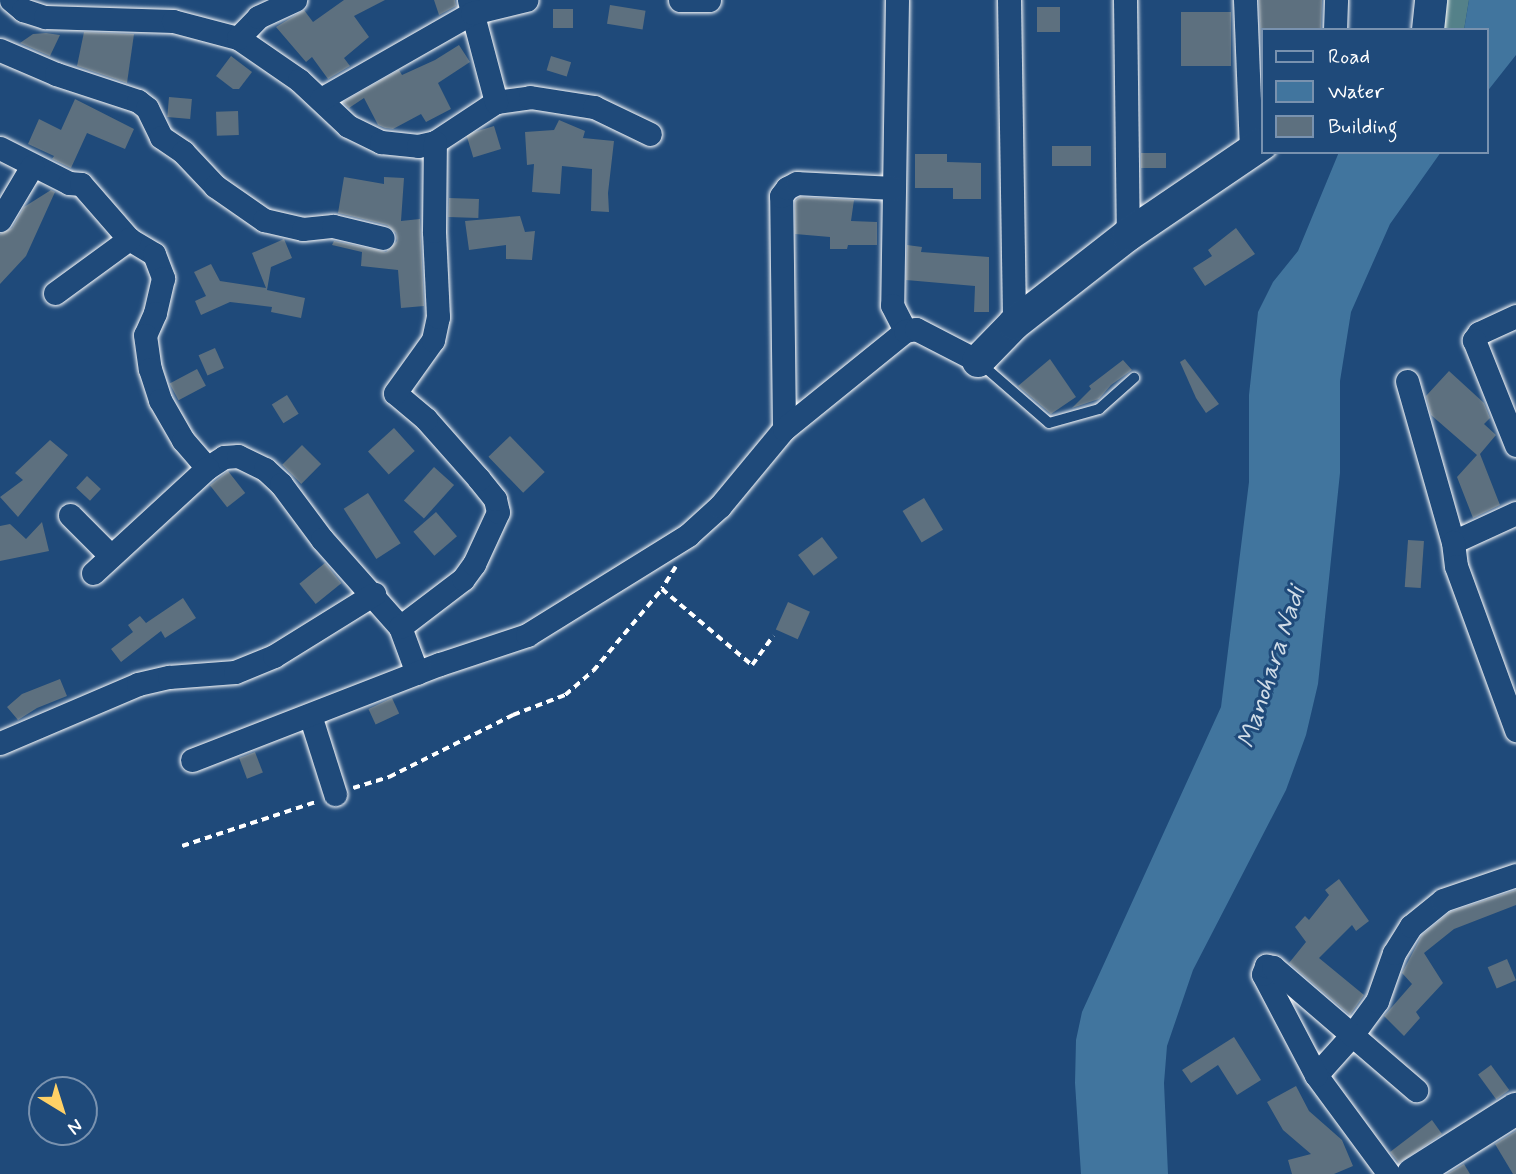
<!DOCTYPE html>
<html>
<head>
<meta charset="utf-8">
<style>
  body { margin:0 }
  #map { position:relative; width:1516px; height:1174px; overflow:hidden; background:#1f4a7a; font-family:Mynerve,sans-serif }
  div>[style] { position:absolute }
  .green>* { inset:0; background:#548189 }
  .water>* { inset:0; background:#41759e }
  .building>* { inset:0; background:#5d707f; transform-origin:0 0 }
  .path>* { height:3.5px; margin-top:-1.75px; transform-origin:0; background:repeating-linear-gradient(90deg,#fff 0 7px,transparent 0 12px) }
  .roads { filter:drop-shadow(0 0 2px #fff) drop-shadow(0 0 2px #fff) }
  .lane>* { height:10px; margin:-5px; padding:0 5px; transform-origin:5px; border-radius:5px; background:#1f4a7a }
  .street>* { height:23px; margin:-11.5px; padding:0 11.5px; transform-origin:11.5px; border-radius:11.5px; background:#1f4a7a }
  .secondary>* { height:32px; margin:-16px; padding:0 16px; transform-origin:16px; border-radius:16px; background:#1f4a7a }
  span { translate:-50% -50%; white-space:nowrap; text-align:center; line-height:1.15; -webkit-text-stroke:6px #1f4a7a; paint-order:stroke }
  .water-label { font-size:26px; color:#d0dce7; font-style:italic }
  .legend { position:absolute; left:1261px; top:28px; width:228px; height:126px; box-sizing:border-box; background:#1f4a7a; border:2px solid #7992af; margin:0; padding:9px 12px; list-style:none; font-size:21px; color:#fff }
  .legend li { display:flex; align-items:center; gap:14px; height:35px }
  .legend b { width:35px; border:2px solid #7992af }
  .north { position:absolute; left:28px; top:1076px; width:70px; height:70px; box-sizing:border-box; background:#1f4a7a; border:2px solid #7992af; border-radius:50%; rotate:142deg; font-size:19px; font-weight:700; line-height:28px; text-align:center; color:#fff }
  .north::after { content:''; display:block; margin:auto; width:24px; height:32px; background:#ffd166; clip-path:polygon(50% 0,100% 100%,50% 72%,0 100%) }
</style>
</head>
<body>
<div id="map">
  <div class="green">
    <i style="clip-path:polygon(1443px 0,1469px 0,1464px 30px,1439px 30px)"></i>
  </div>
  <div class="water">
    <i style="clip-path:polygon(1469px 0,1516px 0,1516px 55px,1486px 93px,1486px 30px,1464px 30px)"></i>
    <i style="clip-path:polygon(1339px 152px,1441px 152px,1390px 224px,1351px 312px,1340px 381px,1340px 473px,1327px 598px,1318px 684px,1306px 735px,1286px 790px,1193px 970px,1167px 1046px,1164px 1083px,1168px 1174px,1081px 1174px,1075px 1083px,1076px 1040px,1082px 1012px,1221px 707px,1249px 482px,1249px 395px,1258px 312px,1273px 282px,1298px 251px)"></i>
  </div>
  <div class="building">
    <i style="clip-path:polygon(344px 0,385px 0,354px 16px,369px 37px,344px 58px,350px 66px,328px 79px,312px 57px,306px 62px,276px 27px,304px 10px,313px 22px)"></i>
    <i style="clip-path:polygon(434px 0,455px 0,456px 6px,439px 15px)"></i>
    <i style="clip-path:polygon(1259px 0,1322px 0,1321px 30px,1262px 30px,1262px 63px)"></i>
    <i style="left:610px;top:5px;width:36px;height:19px;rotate:9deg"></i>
    <i style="left:1037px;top:7px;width:23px;height:25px"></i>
    <i style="left:553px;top:9px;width:20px;height:19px"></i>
    <i style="left:1231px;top:12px;width:54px;height:50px;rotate:90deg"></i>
    <i style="clip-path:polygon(84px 32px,134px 34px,127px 83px,77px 66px)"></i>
    <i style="clip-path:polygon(46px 33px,60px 35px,50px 56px,20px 43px,33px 34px)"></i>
    <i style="clip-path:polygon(459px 45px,470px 62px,438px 83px,451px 109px,426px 122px,421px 114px,393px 129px,385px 128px,378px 125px,364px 98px,349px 108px,343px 102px,399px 70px,402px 75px,435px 60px)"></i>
    <i style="clip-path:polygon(231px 56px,252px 72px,239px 89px,233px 89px,216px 76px)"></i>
    <i style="left:551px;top:56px;width:21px;height:15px;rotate:17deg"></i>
    <i style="left:169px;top:97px;width:23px;height:20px;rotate:5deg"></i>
    <i style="clip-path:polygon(75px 99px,134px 129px,125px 149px,87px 133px,71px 168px,52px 159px,54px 156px,28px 144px,39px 119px,61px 130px)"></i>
    <i style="left:238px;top:111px;width:24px;height:22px;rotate:88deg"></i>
    <i style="clip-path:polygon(559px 120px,585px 131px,583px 138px,614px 141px,608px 193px,609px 212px,591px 211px,592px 169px,562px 166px,560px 194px,532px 192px,534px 164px,527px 165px,525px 132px,554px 130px)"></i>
    <i style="left:494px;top:126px;width:24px;height:29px;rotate:73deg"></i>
    <i style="left:1091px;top:146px;width:20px;height:39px;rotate:90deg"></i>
    <i style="left:1166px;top:153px;width:15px;height:25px;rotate:90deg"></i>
    <i style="clip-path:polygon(915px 154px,947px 154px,947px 162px,981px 163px,981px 199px,953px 199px,953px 188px,915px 188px)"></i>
    <i style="clip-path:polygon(344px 177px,384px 184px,384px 177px,404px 178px,401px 221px,420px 219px,424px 306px,401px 308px,398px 270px,361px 266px,362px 252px,332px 245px,334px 241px,386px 252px,397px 241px,396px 233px,387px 225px,338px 213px)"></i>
    <i style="clip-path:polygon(51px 190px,55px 192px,26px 256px,0 284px,0 234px,12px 228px,24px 207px)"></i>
    <i style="clip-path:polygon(800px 197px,854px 200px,851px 221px,877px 222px,877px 245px,848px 245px,847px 249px,830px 249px,830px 237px,795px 234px,795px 201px)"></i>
    <i style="left:449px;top:198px;width:30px;height:19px;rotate:2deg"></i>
    <i style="clip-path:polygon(520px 216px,525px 232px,535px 231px,532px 260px,506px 259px,506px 245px,469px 250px,465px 221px)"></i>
    <i style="clip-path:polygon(1236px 228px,1255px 254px,1205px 286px,1193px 268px,1212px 256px,1208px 250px)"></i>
    <i style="clip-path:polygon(284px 239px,292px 258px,271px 267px,267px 290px,305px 298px,301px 318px,271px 312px,272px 307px,230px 302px,201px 315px,195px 301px,206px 296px,194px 272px,211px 264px,220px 281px,266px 288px,252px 253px)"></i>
    <i style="clip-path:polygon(907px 245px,922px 247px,921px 252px,989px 257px,989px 312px,974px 312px,975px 286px,906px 280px)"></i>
    <i style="left:215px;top:348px;width:22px;height:18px;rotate:66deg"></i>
    <i style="clip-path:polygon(1050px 359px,1076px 397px,1051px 414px,1018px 386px)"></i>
    <i style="clip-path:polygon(1185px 359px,1219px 404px,1206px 413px,1196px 398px,1180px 362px)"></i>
    <i style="clip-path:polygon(1123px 360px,1132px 370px,1111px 385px,1099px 399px,1072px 408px,1091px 389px,1089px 386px)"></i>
    <i style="left:197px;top:369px;width:19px;height:31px;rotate:62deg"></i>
    <i style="clip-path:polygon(1449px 371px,1484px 403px,1490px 418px,1484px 424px,1496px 435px,1480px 454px,1500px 505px,1473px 518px,1457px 477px,1477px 455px,1431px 415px,1426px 396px)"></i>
    <i style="left:287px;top:395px;width:22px;height:18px;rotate:58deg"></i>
    <i style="left:394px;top:428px;width:31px;height:35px;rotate:48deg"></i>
    <i style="left:510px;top:436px;width:50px;height:30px;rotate:46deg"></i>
    <i style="clip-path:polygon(50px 440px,68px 455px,18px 517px,0 497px,23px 480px,15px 473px)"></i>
    <i style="left:302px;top:445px;width:27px;height:28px;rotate:45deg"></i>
    <i style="left:434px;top:467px;width:27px;height:45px;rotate:42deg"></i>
    <i style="left:228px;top:471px;width:28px;height:23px;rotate:52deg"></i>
    <i style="left:87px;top:476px;width:19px;height:16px;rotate:43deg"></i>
    <i style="left:368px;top:493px;width:60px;height:29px;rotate:57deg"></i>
    <i style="left:924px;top:498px;width:37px;height:25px;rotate:59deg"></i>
    <i style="left:436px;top:512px;width:32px;height:30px;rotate:49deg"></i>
    <i style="clip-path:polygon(42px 522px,49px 551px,0 561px,0 526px,10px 524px,26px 539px)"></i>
    <i style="left:822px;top:537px;width:26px;height:30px;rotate:53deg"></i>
    <i style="left:1408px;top:540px;width:16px;height:47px;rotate:4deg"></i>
    <i style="left:325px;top:563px;width:26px;height:33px;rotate:51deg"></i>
    <i style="clip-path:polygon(183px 598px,196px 618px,165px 638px,161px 631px,121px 662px,111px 649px,133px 632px,128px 625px,140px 616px,146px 623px)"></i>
    <i style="left:788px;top:602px;width:24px;height:30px;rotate:24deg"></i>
    <i style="clip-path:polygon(60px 679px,67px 696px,37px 708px,18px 720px,7px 707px,22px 694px)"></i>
    <i style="left:392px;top:698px;width:17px;height:26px;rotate:65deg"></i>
    <i style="left:255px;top:752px;width:22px;height:17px;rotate:69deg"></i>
    <i style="clip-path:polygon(1339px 879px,1369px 921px,1356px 931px,1352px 925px,1319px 958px,1364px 995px,1350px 1015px,1289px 963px,1306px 942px,1295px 927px,1305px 916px,1309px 920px,1329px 895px,1325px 890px)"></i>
    <i style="clip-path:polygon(1516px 890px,1516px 905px,1454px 929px,1424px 953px,1443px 983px,1416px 1012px,1420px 1018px,1404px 1036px,1384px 1016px,1412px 984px,1402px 973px,1422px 935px,1450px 912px)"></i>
    <i style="left:1507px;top:959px;width:23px;height:21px;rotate:67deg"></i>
    <i style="clip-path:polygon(1234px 1037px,1261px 1080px,1237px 1095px,1218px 1065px,1191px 1083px,1182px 1070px)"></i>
    <i style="left:1491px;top:1065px;width:31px;height:16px;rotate:54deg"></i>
    <i style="clip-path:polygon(1296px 1086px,1309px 1111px,1342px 1140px,1353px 1166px,1334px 1174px,1292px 1174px,1288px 1160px,1311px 1154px,1283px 1130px,1267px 1102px)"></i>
    <i style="clip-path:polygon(1432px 1120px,1442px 1134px,1399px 1163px,1390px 1152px)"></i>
    <i style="clip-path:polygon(1516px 1131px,1516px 1174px,1513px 1174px,1495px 1144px)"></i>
    <i style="clip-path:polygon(1464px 1164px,1470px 1174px,1447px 1174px)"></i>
  </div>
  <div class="path">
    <i style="left:676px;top:567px;width:26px;rotate:122deg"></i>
    <i style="left:662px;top:589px;width:118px;rotate:40.2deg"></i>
    <i style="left:752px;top:665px;width:36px;rotate:-54deg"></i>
    <i style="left:353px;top:788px;width:38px;rotate:-17deg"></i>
    <i style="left:389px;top:777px;width:139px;rotate:-26.6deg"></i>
    <i style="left:513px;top:715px;width:56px;rotate:-21deg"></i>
    <i style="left:565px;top:695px;width:37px;rotate:-41deg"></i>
    <i style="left:593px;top:671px;width:107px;rotate:-49.9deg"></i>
    <i style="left:182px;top:846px;width:141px;rotate:-18.2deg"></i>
  </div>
  <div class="roads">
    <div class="lane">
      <i style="left:980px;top:363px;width:91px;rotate:41deg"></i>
      <i style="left:1049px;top:423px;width:52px;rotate:-15.6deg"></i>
      <i style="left:1099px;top:409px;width:47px;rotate:-41.5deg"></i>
    </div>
    <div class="street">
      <i style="left:11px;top:0;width:16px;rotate:40deg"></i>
      <i style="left:23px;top:10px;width:23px;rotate:18deg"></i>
      <i style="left:45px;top:17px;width:128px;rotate:1.8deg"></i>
      <i style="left:173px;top:21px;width:67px;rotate:14.7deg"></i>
      <i style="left:238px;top:38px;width:74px;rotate:34.5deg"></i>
      <i style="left:299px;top:80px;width:67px;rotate:43.2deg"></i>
      <i style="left:348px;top:126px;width:37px;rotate:26deg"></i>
      <i style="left:381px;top:142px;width:37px;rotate:6deg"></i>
      <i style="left:418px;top:146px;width:17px;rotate:-13deg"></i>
      <i style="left:435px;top:142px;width:73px;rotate:-33.3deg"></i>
      <i style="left:496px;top:102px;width:34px;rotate:-8deg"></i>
      <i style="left:530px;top:97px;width:65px;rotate:8.9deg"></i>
      <i style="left:594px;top:107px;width:62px;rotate:25.7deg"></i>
      <i style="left:469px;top:0;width:106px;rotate:75.2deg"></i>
      <i style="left:680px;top:0;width:29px"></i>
      <i style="left:897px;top:0;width:305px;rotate:90.9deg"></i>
      <i style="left:892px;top:305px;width:29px;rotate:63deg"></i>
      <i style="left:1009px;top:0;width:324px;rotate:89.1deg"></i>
      <i style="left:1125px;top:0;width:235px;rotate:89.3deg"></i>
      <i style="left:1245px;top:0;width:151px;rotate:87.7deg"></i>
      <i style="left:1335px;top:30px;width:30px;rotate:-88deg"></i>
      <i style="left:238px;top:38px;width:29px;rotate:-46deg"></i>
      <i style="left:258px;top:17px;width:41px;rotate:-24.7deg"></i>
      <i style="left:0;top:50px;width:61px;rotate:23.2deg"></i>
      <i style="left:56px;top:74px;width:86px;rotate:18.2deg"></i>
      <i style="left:138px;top:101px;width:11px;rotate:38deg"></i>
      <i style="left:147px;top:108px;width:32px;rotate:64deg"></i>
      <i style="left:161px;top:137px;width:27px;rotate:34deg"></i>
      <i style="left:183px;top:152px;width:47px;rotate:46.7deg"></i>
      <i style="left:215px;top:186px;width:60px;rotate:34.8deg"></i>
      <i style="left:264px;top:220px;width:40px;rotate:13deg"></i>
      <i style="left:303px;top:229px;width:30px;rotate:-6deg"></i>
      <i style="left:333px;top:226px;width:51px;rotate:13.5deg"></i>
      <i style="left:321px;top:99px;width:174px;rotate:-29.7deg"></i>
      <i style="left:472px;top:13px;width:56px;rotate:-13.5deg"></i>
      <i style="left:0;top:148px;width:77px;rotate:26.9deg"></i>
      <i style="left:69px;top:183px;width:12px;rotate:5deg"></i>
      <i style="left:81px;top:184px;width:73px;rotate:48.9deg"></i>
      <i style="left:129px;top:239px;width:29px;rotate:31deg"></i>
      <i style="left:154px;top:254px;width:26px;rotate:69deg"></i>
      <i style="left:163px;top:278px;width:36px;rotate:103deg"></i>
      <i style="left:155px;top:313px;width:24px;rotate:114deg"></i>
      <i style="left:145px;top:335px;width:34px;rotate:82deg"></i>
      <i style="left:150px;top:369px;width:33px;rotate:72deg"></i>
      <i style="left:160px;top:400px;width:46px;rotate:60.1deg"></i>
      <i style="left:183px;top:440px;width:37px;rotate:49deg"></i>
      <i style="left:207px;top:468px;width:20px;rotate:-33deg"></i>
      <i style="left:224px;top:457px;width:14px;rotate:-4deg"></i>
      <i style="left:238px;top:456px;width:30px;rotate:26deg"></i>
      <i style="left:265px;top:469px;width:22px;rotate:43deg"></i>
      <i style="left:281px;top:484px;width:69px;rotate:53.3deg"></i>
      <i style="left:322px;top:539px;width:118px;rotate:48.4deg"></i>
      <i style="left:400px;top:627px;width:49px;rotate:69.7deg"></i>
      <i style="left:0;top:220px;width:63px;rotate:-59.3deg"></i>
      <i style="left:55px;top:293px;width:92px;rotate:-36.1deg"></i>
      <i style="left:1516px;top:316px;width:41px;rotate:155.3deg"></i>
      <i style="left:1479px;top:333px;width:9px;rotate:126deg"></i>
      <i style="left:1474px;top:340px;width:113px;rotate:68.2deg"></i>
      <i style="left:1407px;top:381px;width:167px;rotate:74.1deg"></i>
      <i style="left:784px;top:429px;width:233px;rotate:-90.7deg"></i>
      <i style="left:781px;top:196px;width:10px;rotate:-53deg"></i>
      <i style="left:787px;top:188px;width:11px;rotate:-27deg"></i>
      <i style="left:797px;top:183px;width:95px;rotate:3deg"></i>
      <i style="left:1516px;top:513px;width:69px;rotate:155.3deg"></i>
      <i style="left:1453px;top:542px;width:24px;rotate:83deg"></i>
      <i style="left:1456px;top:566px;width:175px;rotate:69.9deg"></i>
      <i style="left:70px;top:515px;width:57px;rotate:45deg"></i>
      <i style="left:93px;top:573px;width:155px;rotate:-42.6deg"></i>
      <i style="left:400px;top:627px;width:79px;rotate:-37.3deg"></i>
      <i style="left:463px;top:579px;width:19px;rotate:-54deg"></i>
      <i style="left:474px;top:564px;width:57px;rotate:-65.2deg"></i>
      <i style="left:498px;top:512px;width:13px;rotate:-103deg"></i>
      <i style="left:495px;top:499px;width:26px;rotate:-129deg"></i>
      <i style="left:479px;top:479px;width:80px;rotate:-131.5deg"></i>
      <i style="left:426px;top:419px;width:40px;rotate:-140deg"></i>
      <i style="left:395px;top:393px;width:65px;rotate:-54.4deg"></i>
      <i style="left:433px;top:340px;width:24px;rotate:-78deg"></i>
      <i style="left:438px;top:317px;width:86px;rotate:-92.7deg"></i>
      <i style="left:434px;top:231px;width:89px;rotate:-89.4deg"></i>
      <i style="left:310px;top:715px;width:83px;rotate:72.4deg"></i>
      <i style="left:0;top:743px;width:150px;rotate:-23.1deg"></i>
      <i style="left:138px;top:684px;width:32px;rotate:-13deg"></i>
      <i style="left:169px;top:677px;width:66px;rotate:-4.3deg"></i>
      <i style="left:235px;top:672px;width:42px;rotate:-22.3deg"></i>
      <i style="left:274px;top:656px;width:118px;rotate:-31.8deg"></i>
      <i style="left:192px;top:760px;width:266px;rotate:-21.2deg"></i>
      <i style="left:440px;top:664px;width:92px;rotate:-18.4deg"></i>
      <i style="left:527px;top:635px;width:190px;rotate:-31.8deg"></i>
      <i style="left:688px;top:535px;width:43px;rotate:-42.2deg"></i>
      <i style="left:720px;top:506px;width:100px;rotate:-50.3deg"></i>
      <i style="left:784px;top:429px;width:156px;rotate:-39deg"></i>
      <i style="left:905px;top:331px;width:11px;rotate:-10deg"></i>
      <i style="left:916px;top:329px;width:70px;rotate:27.3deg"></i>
      <i style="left:1316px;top:1075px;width:54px;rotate:-48deg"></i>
      <i style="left:1352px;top:1035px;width:42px;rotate:-53.7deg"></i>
      <i style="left:1377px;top:1001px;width:51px;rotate:-70.5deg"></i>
      <i style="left:1394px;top:953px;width:32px;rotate:-58deg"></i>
      <i style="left:1411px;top:926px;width:41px;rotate:-39.1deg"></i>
      <i style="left:1443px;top:900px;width:77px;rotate:-18.9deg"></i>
      <i style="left:1389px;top:1174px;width:123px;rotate:-126.4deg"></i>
      <i style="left:1316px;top:1075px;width:114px;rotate:-117.7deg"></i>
      <i style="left:1263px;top:974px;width:9px;rotate:-69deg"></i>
      <i style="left:1266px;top:966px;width:7px;rotate:8deg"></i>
      <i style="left:1273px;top:967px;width:189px;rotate:40.7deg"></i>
    </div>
    <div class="secondary">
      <i style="left:1428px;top:30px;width:30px;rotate:-84deg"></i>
      <i style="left:978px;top:361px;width:52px;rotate:-45.8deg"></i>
      <i style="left:1014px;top:324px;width:145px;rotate:-38deg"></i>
      <i style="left:1128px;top:235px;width:162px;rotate:-34.2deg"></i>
      <i style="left:1413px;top:1174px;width:122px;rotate:-32.3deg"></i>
    </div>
  </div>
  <div class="water-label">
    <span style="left:1273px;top:668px;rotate:-72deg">Manohara Nadi</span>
  </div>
  <ul class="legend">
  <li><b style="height:9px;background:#1f4a7a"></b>Road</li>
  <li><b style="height:19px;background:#41759e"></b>Water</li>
  <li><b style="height:19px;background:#5d707f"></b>Building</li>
  </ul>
  <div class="north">N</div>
</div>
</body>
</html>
